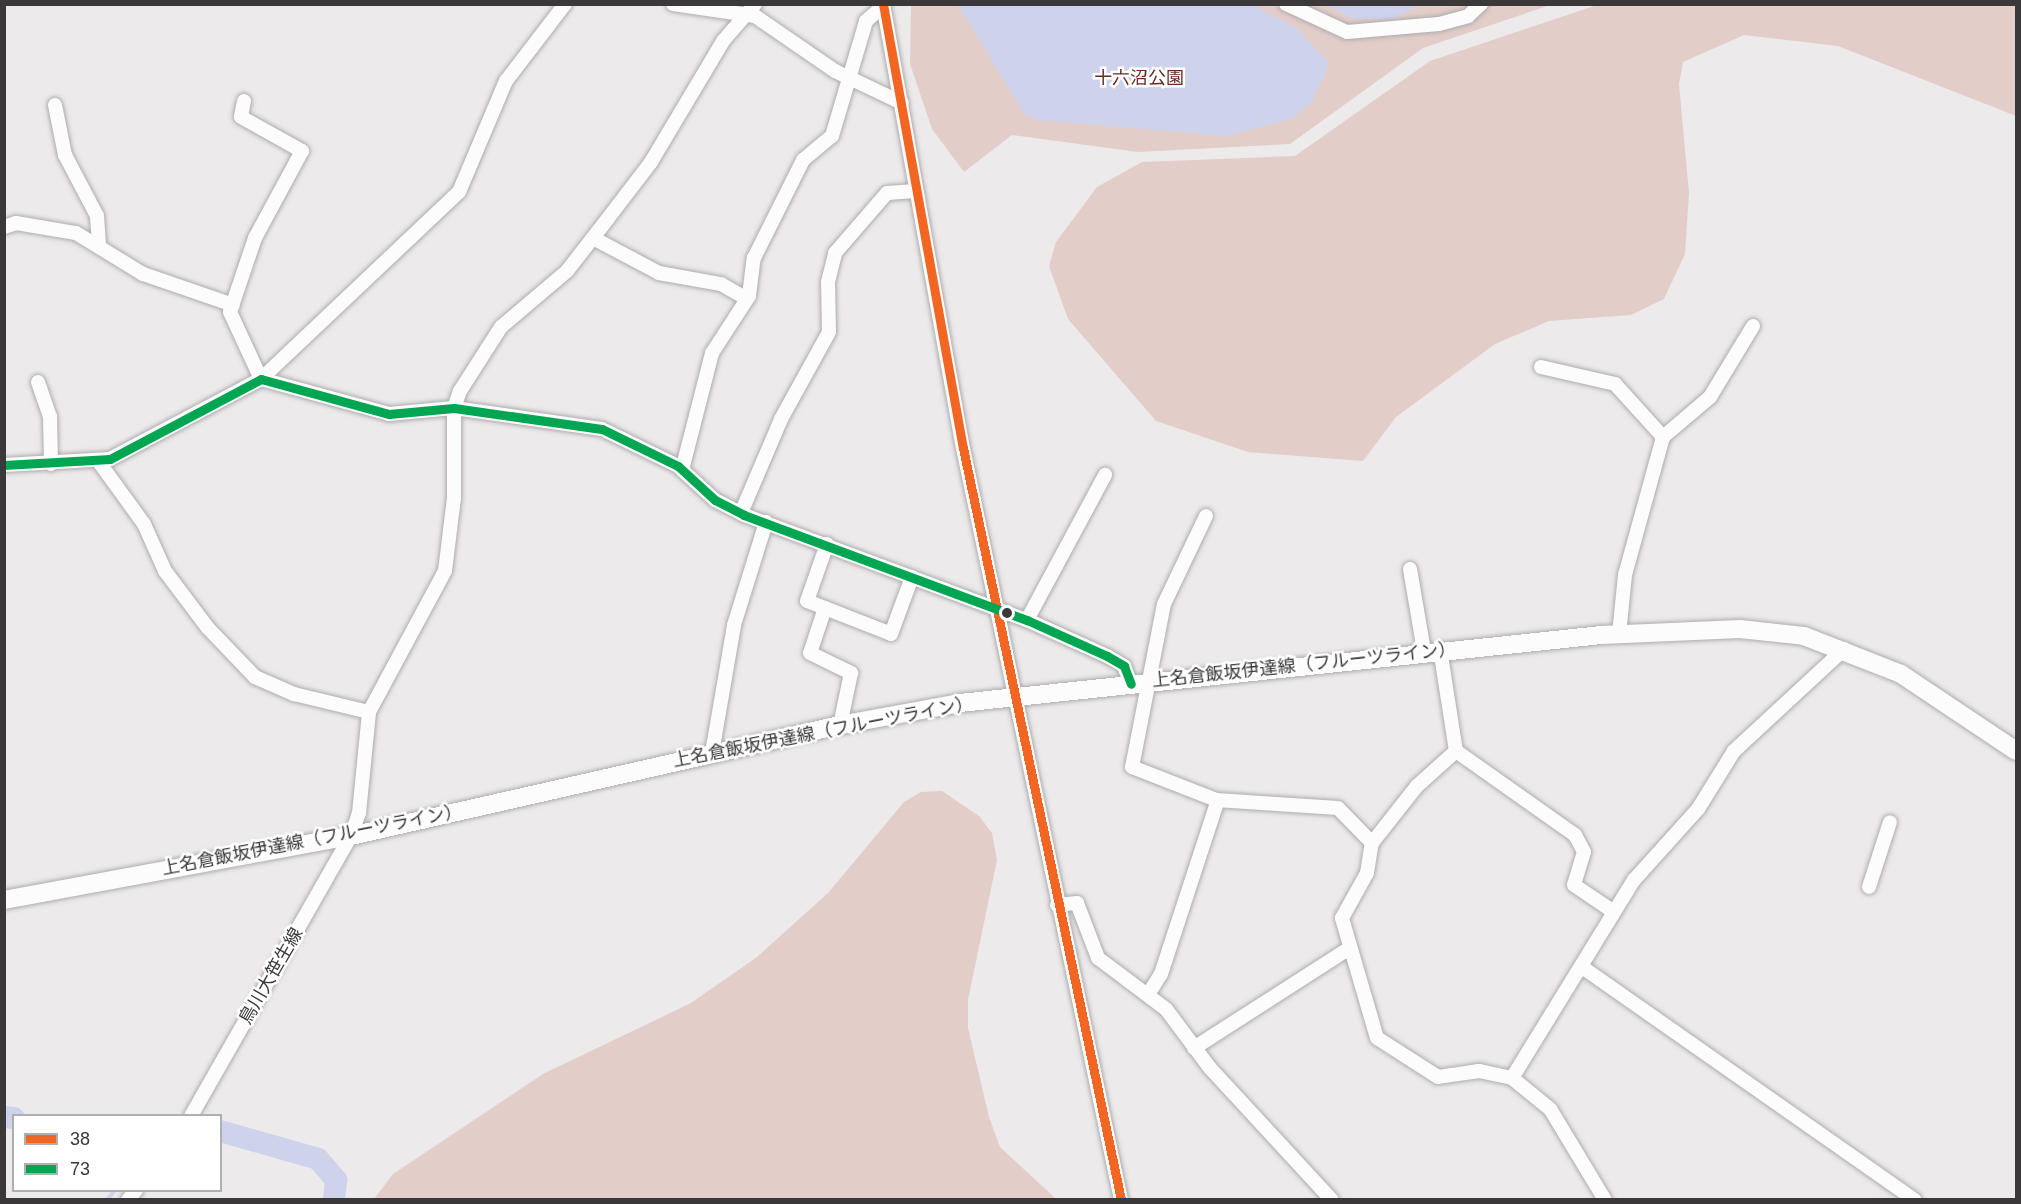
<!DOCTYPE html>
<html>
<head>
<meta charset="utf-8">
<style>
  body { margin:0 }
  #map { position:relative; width:2021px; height:1204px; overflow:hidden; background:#edeaec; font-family:Helvetica,"Noto Sans JP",sans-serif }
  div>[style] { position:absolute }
  .green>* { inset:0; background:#e3cdc9 }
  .water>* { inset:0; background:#ced2eb }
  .stream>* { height:4px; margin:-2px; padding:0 2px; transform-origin:2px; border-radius:2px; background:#ced2eb }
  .river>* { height:22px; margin:-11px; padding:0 11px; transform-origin:11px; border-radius:11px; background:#ced2eb }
  .roads { filter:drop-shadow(0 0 2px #aeacad) drop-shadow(0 0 2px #aeacad) }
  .minor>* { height:14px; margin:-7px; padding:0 7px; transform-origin:7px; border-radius:7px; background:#fcfcfc }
  .major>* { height:18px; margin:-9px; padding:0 9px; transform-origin:9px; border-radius:9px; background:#fcfcfc }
  .bus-1>* { height:9px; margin:-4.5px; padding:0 4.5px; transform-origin:4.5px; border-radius:4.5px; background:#f26522 }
  .bus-2>* { height:9px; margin:-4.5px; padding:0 4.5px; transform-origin:4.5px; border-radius:4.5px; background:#00a651 }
  .dots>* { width:16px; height:16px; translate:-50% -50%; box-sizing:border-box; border:3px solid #fff; border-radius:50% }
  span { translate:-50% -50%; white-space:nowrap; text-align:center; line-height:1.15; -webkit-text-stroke:5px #fff; paint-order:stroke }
  .park-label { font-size:18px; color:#632d21 }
  .street-label { font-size:18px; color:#3a3839 }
  .frame { position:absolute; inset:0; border:6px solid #3a3839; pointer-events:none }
  .legend { position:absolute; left:12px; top:1114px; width:210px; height:78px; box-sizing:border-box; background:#fff; border:2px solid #b0afb0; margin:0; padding:8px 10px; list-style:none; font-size:18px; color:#3a3839 }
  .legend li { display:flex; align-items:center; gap:12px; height:30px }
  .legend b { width:30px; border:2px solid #b0afb0 }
</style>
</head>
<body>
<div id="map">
  <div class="green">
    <i style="clip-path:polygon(911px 4px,1550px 5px,1423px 48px,1290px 144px,1138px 152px,1012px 135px,964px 172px,932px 129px,910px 64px)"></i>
    <i style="clip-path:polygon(1600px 4px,2016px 5px,2016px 116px,1838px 46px,1744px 35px,1683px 62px,1679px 84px,1689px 193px,1685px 254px,1664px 299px,1631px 315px,1549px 321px,1495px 344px,1396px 417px,1363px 461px,1248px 452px,1156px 421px,1068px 319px,1049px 266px,1056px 242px,1097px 187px,1142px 162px,1295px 156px,1430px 61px)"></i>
    <i style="clip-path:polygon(942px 791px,979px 816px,992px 833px,997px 860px,968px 1000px,968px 1028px,989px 1117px,1000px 1147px,1056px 1199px,374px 1199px,393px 1174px,543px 1074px,691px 1003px,757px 957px,828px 893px,904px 802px,921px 792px)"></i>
  </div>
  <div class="water">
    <i style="clip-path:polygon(958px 5px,1253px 5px,1297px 28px,1328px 62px,1326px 73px,1310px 104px,1291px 119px,1226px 136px,1037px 120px,1024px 114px)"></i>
    <i style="clip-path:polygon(1326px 5px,1418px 5px,1392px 20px,1351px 18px)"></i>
  </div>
  <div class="stream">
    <i style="left:107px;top:1200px;width:13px;rotate:-51deg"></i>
  </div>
  <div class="river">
    <i style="left:4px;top:1117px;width:10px;rotate:6deg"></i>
    <i style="left:220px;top:1131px;width:102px;rotate:15.9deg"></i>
    <i style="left:318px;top:1159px;width:28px;rotate:49deg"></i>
    <i style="left:336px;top:1180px;width:20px;rotate:96deg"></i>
  </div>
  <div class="roads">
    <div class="minor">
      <i style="left:673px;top:4px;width:83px;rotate:8.3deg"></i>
      <i style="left:755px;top:16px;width:97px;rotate:34.5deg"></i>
      <i style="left:835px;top:71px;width:74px;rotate:25.5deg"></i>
      <i style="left:883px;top:4px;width:451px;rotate:79.8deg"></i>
      <i style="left:963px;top:448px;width:768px;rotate:78.13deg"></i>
      <i style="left:1286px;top:4px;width:67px;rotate:24.7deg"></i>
      <i style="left:1347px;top:32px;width:92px;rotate:-5deg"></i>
      <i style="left:1439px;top:24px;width:30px;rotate:-15deg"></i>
      <i style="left:1468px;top:16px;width:18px;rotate:-43deg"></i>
      <i style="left:244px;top:101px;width:16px;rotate:101deg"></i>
      <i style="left:241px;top:117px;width:70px;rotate:29.1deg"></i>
      <i style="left:302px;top:151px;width:99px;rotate:118.4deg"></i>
      <i style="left:255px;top:238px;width:78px;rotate:108.7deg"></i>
      <i style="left:230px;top:312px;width:74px;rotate:65.2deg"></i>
      <i style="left:261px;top:379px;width:272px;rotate:-43.4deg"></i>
      <i style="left:459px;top:192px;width:121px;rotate:-67.1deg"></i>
      <i style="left:506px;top:81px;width:97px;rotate:-52.5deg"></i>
      <i style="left:55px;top:105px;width:51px;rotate:78.7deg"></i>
      <i style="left:65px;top:155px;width:69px;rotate:62.3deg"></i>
      <i style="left:97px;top:216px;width:28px;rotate:86deg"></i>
      <i style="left:4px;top:227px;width:13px;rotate:-18deg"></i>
      <i style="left:16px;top:223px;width:61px;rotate:9.5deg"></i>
      <i style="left:76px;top:233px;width:79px;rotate:31.5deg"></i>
      <i style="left:143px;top:274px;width:95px;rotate:19deg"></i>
      <i style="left:593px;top:238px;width:75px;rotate:27.9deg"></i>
      <i style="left:659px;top:273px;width:63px;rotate:10.1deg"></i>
      <i style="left:721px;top:284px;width:30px;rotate:30deg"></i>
      <i style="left:1541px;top:367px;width:76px;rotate:12.9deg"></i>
      <i style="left:1615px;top:384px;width:72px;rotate:47.8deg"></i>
      <i style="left:1663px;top:437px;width:143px;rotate:105.4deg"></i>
      <i style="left:1625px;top:575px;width:59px;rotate:95.8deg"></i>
      <i style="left:38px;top:382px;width:36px;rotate:71deg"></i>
      <i style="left:50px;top:416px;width:48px;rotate:88.8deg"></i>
      <i style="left:1663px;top:437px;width:62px;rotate:-40.4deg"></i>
      <i style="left:1710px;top:397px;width:83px;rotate:-58.8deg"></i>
      <i style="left:99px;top:462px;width:77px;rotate:54deg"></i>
      <i style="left:144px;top:524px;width:51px;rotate:65.9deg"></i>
      <i style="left:165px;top:571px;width:71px;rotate:53deg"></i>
      <i style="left:208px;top:628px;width:68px;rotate:46.2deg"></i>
      <i style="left:255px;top:677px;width:43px;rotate:23.6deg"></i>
      <i style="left:294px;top:694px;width:77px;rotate:13.5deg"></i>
      <i style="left:4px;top:465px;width:106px;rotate:-3.2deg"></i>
      <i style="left:110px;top:459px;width:171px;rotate:-27.9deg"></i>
      <i style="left:261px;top:379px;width:133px;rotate:15.3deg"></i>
      <i style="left:389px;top:414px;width:65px;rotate:-5.3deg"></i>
      <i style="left:454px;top:408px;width:149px;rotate:8.1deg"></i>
      <i style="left:602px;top:429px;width:85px;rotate:26deg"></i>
      <i style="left:678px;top:466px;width:50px;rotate:42.6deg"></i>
      <i style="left:715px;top:500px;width:33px;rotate:27deg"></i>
      <i style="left:744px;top:515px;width:302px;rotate:20.4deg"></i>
      <i style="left:1027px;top:620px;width:88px;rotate:24.2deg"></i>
      <i style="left:1107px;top:656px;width:20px;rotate:30deg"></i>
      <i style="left:1124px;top:666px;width:19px;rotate:69deg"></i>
      <i style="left:682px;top:470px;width:121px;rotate:-75.6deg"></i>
      <i style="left:712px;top:353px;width:68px;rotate:-57deg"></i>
      <i style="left:749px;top:296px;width:38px;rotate:-83deg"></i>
      <i style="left:754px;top:258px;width:110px;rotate:-63.4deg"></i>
      <i style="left:803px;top:160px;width:38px;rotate:-40deg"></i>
      <i style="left:832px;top:136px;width:120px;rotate:-73.5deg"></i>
      <i style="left:866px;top:21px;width:23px;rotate:-41deg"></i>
      <i style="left:741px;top:513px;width:102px;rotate:-66.9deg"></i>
      <i style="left:781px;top:419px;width:99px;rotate:-61.1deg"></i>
      <i style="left:829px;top:332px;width:50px;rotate:-91.1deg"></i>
      <i style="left:828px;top:282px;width:30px;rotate:-76deg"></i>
      <i style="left:835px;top:253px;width:79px;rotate:-49.1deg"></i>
      <i style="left:887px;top:193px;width:29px;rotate:-4deg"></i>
      <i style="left:1206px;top:516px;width:98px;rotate:115.5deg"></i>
      <i style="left:1164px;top:604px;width:166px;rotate:101.1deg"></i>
      <i style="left:1132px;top:767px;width:90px;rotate:21.4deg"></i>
      <i style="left:1216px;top:800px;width:122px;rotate:3.8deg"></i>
      <i style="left:1338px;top:808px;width:49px;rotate:45.8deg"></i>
      <i style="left:827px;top:544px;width:60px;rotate:109.3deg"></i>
      <i style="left:807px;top:601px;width:90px;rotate:21.4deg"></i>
      <i style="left:891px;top:634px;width:61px;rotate:-69.8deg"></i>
      <i style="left:1410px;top:569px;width:83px;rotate:80.3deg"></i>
      <i style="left:825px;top:608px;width:47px;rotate:108.4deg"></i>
      <i style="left:810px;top:653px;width:46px;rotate:26deg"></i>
      <i style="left:851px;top:673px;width:53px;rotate:101.9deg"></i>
      <i style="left:1027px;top:620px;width:165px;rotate:-61.7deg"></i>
      <i style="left:1440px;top:649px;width:103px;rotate:81.1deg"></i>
      <i style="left:712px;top:753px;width:130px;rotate:-80.2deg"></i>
      <i style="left:734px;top:625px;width:108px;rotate:-72.7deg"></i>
      <i style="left:1869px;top:887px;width:68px;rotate:-72.1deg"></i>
      <i style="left:1057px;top:905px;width:20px;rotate:-6deg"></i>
      <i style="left:1077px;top:903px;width:59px;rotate:69.1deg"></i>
      <i style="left:1098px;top:958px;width:85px;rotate:36.9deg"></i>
      <i style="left:1166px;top:1009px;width:74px;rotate:53.3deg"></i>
      <i style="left:1210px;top:1068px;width:180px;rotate:47.3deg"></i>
      <i style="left:1582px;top:967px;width:406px;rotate:35deg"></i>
      <i style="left:1149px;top:993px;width:22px;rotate:-58deg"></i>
      <i style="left:1161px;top:974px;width:183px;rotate:-71.9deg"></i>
      <i style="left:1194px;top:1048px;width:183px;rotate:-32.7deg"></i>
      <i style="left:1512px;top:1078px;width:34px;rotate:-168deg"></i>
      <i style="left:1479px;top:1071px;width:41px;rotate:171.7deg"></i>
      <i style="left:1438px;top:1077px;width:72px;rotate:-147.4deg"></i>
      <i style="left:1377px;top:1038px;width:125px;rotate:-106.3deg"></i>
      <i style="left:1342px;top:918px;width:51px;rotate:-60.9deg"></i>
      <i style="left:1367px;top:873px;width:30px;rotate:-81deg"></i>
      <i style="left:1372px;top:843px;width:73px;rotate:-51.7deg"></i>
      <i style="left:1417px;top:786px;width:52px;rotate:-41.9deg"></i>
      <i style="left:1456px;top:751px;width:146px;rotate:35.2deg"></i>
      <i style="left:1575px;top:835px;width:19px;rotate:62deg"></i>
      <i style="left:1584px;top:852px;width:34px;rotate:107deg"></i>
      <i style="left:1574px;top:885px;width:48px;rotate:34deg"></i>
      <i style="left:191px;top:1116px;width:322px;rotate:-60.3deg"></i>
      <i style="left:351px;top:836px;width:24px;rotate:-71deg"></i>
      <i style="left:359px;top:813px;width:101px;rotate:-84.3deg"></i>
      <i style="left:369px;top:712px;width:160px;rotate:-61.7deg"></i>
      <i style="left:445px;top:571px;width:74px;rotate:-83deg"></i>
      <i style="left:454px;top:498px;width:90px;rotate:-90deg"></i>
      <i style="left:454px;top:408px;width:18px;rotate:-71deg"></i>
      <i style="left:460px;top:391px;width:76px;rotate:-57.4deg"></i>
      <i style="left:501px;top:327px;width:87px;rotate:-40.3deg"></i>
      <i style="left:567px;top:271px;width:68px;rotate:-52.1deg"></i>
      <i style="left:609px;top:217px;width:69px;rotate:-52.6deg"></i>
      <i style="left:651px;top:162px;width:141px;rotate:-59.2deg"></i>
      <i style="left:723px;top:41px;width:49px;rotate:-49.1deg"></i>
      <i style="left:128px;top:1200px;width:13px;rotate:-51deg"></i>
      <i style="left:1605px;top:1200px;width:106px;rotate:-121.1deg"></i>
      <i style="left:1550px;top:1109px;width:49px;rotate:-140.8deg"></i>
      <i style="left:1512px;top:1078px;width:233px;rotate:-58.4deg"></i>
      <i style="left:1634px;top:880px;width:96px;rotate:-48deg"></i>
      <i style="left:1698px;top:809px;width:68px;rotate:-58.2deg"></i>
      <i style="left:1734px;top:751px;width:150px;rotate:-42.8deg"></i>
    </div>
    <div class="major">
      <i style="left:4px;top:900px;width:353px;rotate:-10.5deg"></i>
      <i style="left:351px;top:836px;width:501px;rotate:-12.79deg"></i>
      <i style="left:840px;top:725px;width:122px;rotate:-10.4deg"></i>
      <i style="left:960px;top:703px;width:646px;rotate:-6.05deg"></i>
      <i style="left:1602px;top:635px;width:138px;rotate:-2.5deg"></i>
      <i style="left:1740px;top:629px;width:64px;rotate:6.2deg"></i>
      <i style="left:1804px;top:636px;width:104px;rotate:21.4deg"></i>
      <i style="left:1901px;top:674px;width:138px;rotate:33.8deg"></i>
    </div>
  </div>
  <div class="bus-1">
    <i style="left:883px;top:4px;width:451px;rotate:79.8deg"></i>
    <i style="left:963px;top:448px;width:768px;rotate:78.13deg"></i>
  </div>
  <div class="bus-2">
    <i style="left:4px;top:465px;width:106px;rotate:-3.2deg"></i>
    <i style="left:110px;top:459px;width:171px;rotate:-27.9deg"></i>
    <i style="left:261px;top:379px;width:133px;rotate:15.3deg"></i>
    <i style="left:389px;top:414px;width:65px;rotate:-5.3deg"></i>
    <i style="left:454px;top:408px;width:149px;rotate:8.1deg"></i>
    <i style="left:602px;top:429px;width:85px;rotate:26deg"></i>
    <i style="left:678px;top:466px;width:50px;rotate:42.6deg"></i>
    <i style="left:715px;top:500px;width:33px;rotate:27deg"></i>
    <i style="left:744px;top:515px;width:302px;rotate:20.4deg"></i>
    <i style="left:1027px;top:620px;width:88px;rotate:24.2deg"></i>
    <i style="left:1107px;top:656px;width:20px;rotate:30deg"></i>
    <i style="left:1124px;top:666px;width:19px;rotate:69deg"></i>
  </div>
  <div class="dots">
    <i style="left:1007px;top:613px;background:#3a3839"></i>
  </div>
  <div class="park-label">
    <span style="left:1139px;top:78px">十六沼公園</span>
  </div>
  <div class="street-label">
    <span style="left:1304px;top:665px;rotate:-6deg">上名倉飯坂伊達線（フルーツライン）</span>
    <span style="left:823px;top:732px;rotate:-11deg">上名倉飯坂伊達線（フルーツライン）</span>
    <span style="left:312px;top:840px;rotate:-11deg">上名倉飯坂伊達線（フルーツライン）</span>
    <span style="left:271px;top:976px;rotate:-60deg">鳥川大笹生線</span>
  </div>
  <div class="frame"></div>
  <ul class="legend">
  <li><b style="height:8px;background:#f26522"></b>38</li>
  <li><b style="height:8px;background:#00a651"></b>73</li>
  </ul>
</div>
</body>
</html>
